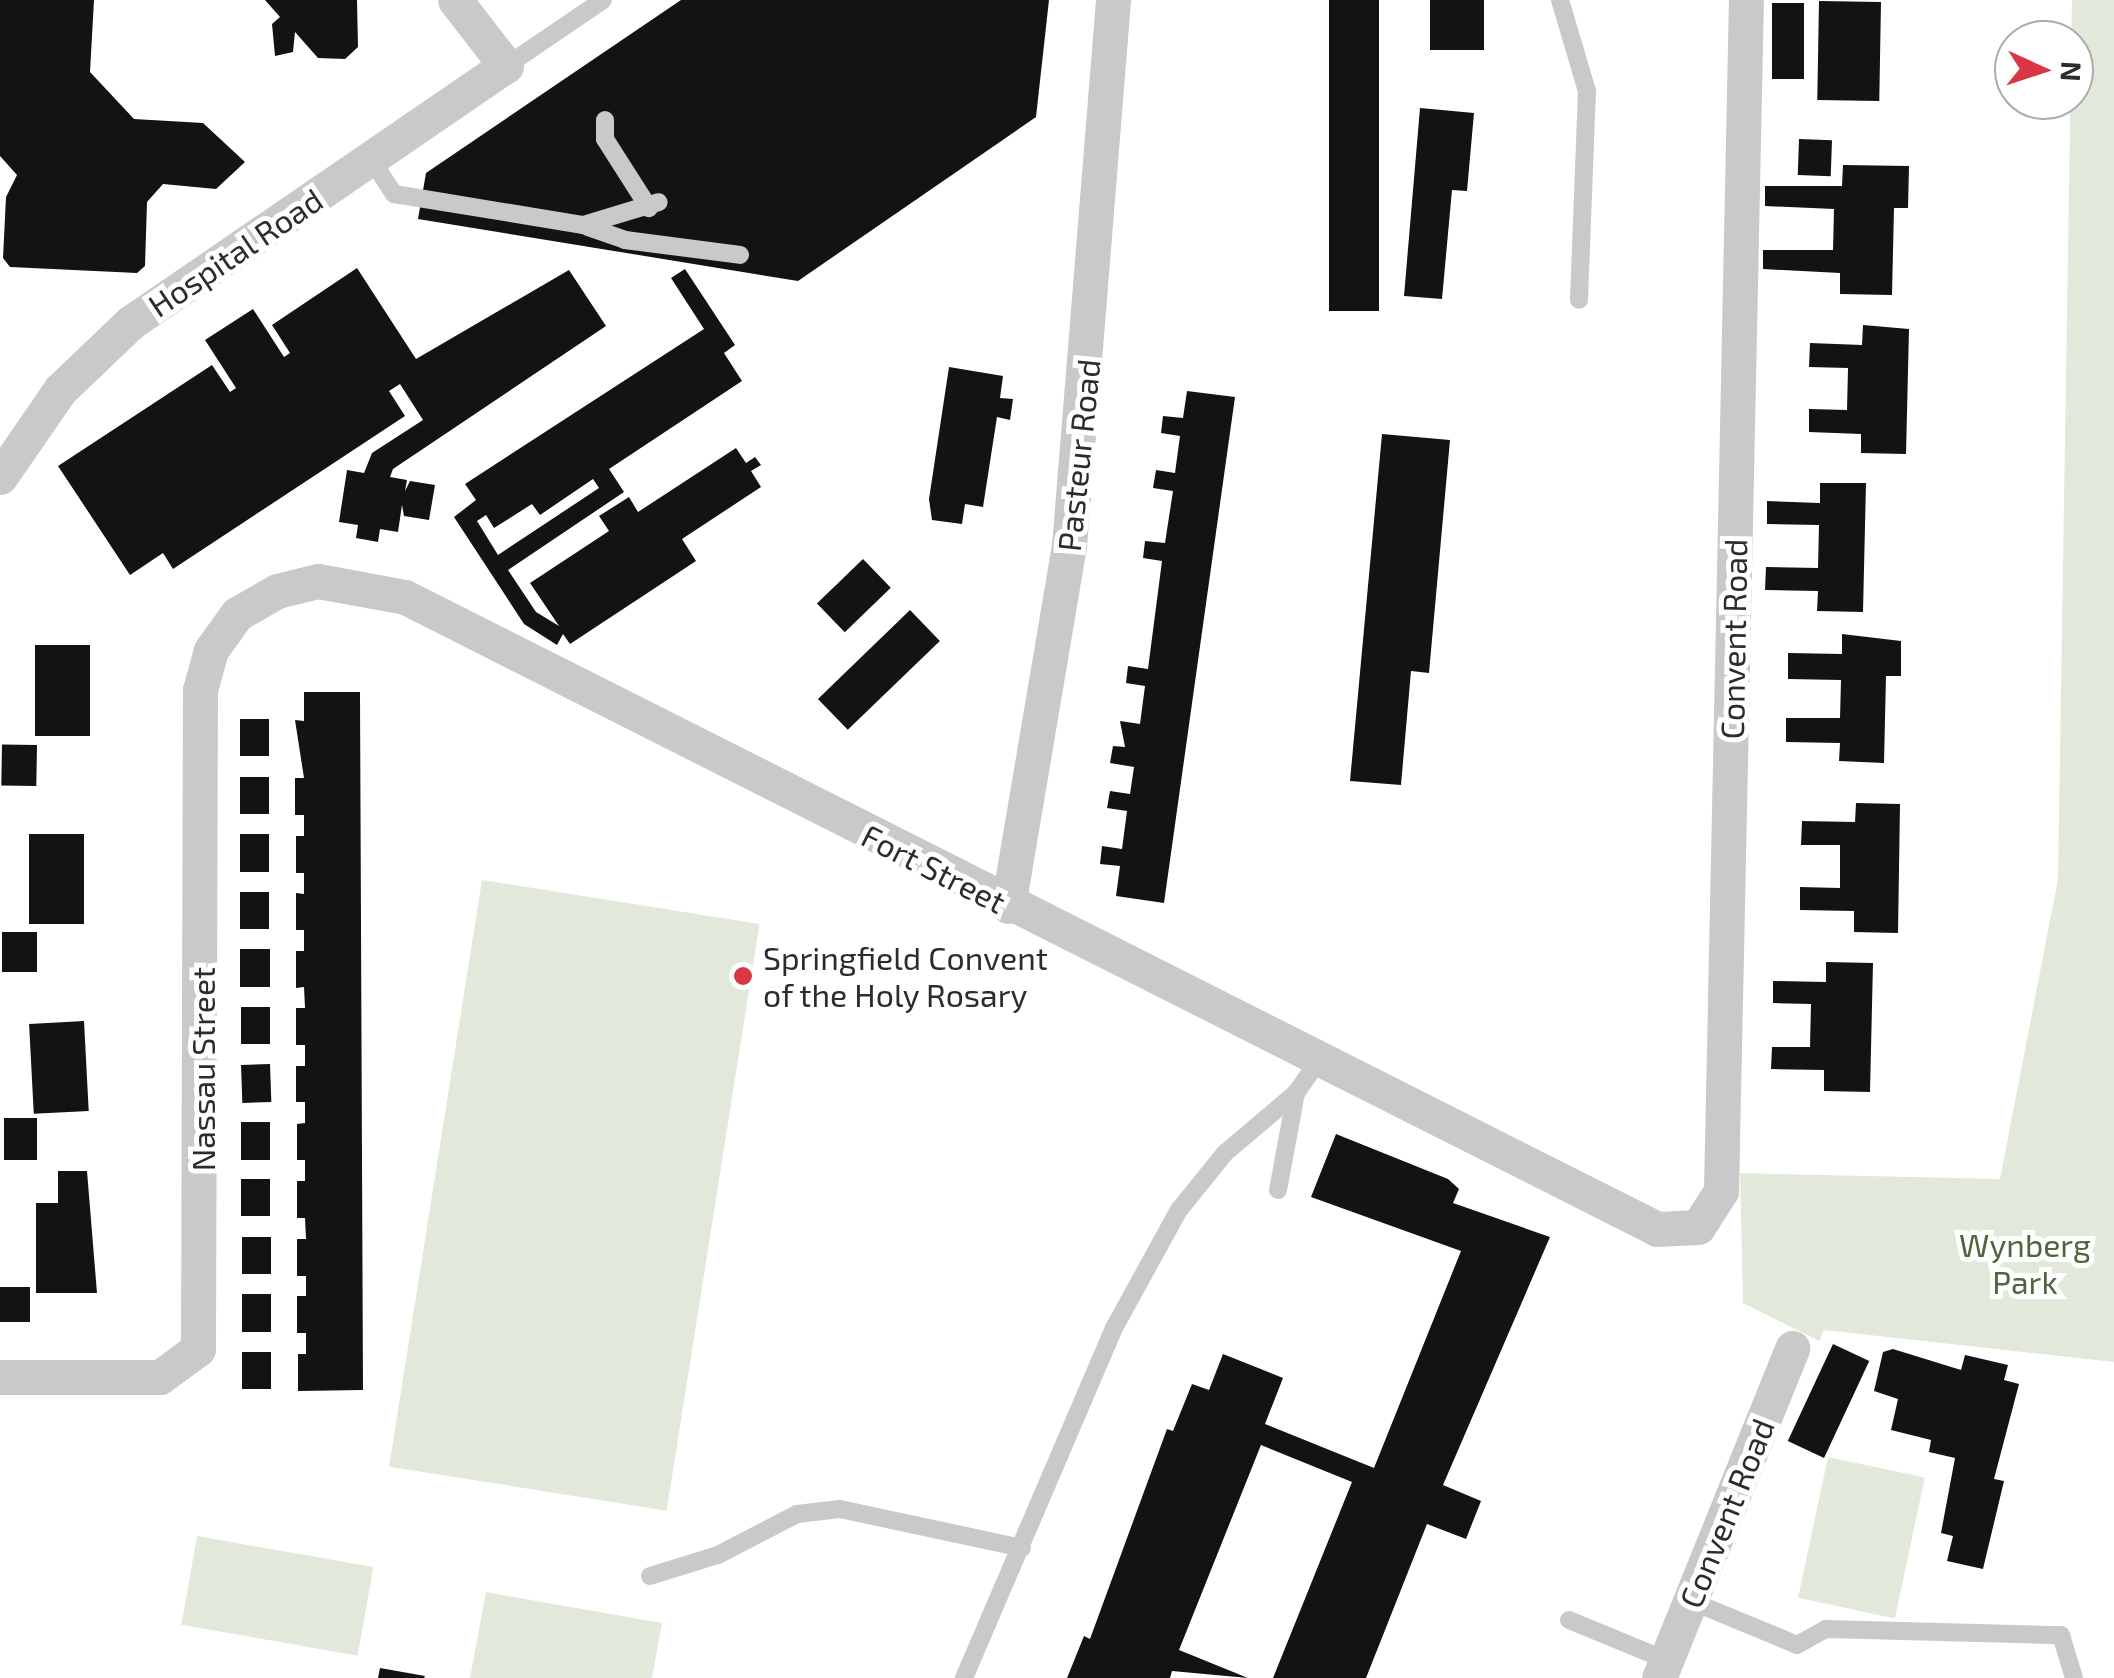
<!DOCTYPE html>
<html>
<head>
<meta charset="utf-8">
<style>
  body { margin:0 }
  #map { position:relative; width:2114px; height:1678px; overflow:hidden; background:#fff; font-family:"Exo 2",sans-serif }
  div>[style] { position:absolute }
  .green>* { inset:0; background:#e2e9da; transform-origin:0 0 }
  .building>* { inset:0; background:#131313; transform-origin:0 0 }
  .service>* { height:18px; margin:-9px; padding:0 9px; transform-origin:9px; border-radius:9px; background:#c9c9c9 }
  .minor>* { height:35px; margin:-17.5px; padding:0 17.5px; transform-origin:17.5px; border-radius:17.5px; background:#c9c9c9 }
  .dots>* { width:28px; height:28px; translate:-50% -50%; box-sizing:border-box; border:5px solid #fff; border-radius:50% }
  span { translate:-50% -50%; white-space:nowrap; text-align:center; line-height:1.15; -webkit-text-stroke:10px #fff; paint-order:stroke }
  .street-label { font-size:32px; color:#2c2c2c }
  .poi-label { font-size:32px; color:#2c2c2c }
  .left { translate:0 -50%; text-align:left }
  .park-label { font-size:32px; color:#50653d }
  .north { position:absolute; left:1994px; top:20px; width:100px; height:100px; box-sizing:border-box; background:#fff; border:2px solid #ababab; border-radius:50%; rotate:93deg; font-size:28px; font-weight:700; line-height:40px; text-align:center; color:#2c2c2c }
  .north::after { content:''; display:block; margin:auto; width:35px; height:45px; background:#da3745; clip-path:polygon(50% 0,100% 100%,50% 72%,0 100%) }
</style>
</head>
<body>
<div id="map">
  <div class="green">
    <i style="clip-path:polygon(2072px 0,2114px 0,2114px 1362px,1824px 1330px,1819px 1341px,1743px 1303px,1740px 1173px,2000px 1179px,2058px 879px)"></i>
    <i style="left:482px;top:880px;width:281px;height:594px;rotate:9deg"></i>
    <i style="left:1828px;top:1457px;width:99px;height:144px;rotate:12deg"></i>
    <i style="left:197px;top:1536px;width:179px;height:90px;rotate:10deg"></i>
    <i style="clip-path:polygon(486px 1592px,662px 1623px,652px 1678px,470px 1678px)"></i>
  </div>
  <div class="building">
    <i style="clip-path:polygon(0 0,94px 0,90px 72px,134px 119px,203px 123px,245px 162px,216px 189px,163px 184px,147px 202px,145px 266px,137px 273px,10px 267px,3px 258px,6px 197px,17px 175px,0 156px)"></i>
    <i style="clip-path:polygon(265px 0,357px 0,358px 47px,345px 59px,318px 58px,295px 32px,293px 52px,275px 56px,272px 24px,280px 17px)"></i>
    <i style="clip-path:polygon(681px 0,1049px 0,1036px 117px,798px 281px,418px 219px,426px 173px)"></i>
    <i style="left:1329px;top:0;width:50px;height:311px"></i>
    <i style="left:1430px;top:0;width:54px;height:50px"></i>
    <i style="left:1819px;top:1px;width:62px;height:99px;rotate:1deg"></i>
    <i style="left:1772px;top:3px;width:32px;height:76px"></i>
    <i style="clip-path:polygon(1420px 108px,1474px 113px,1467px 191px,1452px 190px,1442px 299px,1404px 296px)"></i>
    <i style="left:1799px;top:139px;width:33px;height:36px;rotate:2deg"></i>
    <i style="clip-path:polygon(1843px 165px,1909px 166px,1908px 208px,1894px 208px,1892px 295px,1840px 294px,1840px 273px,1763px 269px,1763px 250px,1833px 250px,1834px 209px,1765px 206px,1765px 186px,1842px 186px)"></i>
    <i style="clip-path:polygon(357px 268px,416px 359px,569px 270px,606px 326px,393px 469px,390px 477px,407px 480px,405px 491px,410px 481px,435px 485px,429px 520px,404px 516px,402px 505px,398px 532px,380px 529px,378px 542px,356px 538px,358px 525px,339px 522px,347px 470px,364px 473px,372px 453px,423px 420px,400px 384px,389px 391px,405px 416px,179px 565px,173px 569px,163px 553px,130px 575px,58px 466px,212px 365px,230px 392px,236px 388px,205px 340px,253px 309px,284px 357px,290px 353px,272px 325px)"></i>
    <i style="clip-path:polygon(evenodd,685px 269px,735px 345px,724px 353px,742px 381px,609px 469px,624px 492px,508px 570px,536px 612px,559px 626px,530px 583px,609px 531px,599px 516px,629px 497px,638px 512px,736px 448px,746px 463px,755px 457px,761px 465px,751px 471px,761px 487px,682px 539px,696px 561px,570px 644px,563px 634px,557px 645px,524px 624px,454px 517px,476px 500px,465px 484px,704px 329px,671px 278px,685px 269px,593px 479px,599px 488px,498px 555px,477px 521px,486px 515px,494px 528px,532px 504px,540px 515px,593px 479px)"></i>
    <i style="clip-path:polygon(1863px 325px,1909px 329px,1906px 454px,1861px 453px,1861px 434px,1809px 432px,1809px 409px,1847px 410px,1848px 368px,1809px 367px,1810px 343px,1862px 345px)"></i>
    <i style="clip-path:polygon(949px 367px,1003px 376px,1000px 398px,1013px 399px,1010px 420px,997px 417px,983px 507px,965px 504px,962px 524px,932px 520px,929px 499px)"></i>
    <i style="clip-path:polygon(1187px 391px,1235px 397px,1164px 903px,1116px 896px,1120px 866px,1100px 864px,1102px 846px,1122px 849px,1127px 811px,1107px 808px,1110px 791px,1130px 794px,1134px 767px,1110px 763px,1113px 746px,1125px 747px,1120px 721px,1140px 724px,1145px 686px,1126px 683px,1128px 666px,1148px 669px,1162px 561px,1143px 558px,1145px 541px,1165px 543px,1173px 491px,1153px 488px,1156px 470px,1175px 473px,1180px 436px,1161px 433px,1163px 416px,1183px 418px)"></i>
    <i style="clip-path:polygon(1382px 434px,1450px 440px,1429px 673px,1411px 671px,1401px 785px,1350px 781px)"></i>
    <i style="clip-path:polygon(1820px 483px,1866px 483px,1863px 612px,1817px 611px,1818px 591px,1765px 590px,1766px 567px,1818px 568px,1819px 525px,1767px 524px,1767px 501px,1820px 503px)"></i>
    <i style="left:863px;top:559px;width:40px;height:64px;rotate:46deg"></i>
    <i style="left:910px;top:610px;width:43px;height:128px;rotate:46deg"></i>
    <i style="clip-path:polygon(1842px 634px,1901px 641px,1901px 676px,1886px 676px,1884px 763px,1839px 761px,1840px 743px,1786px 742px,1786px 718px,1840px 718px,1841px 680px,1788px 679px,1788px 653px,1842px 654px)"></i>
    <i style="left:35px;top:645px;width:55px;height:91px"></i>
    <i style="clip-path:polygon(304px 692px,360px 692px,363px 1390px,298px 1391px,298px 1354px,306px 1354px,306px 1333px,297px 1333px,297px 1296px,306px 1296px,306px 1276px,297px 1276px,297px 1239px,306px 1239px,305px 1218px,297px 1218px,297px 1181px,305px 1181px,305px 1160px,297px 1160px,297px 1124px,305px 1123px,305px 1102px,296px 1102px,296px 1066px,305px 1066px,305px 1045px,296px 1045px,296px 1008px,305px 1008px,304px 987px,296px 988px,296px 951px,304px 951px,304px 930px,296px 930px,296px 893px,304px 894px,304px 873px,296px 873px,296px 836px,304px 836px,304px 815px,295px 815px,295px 778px,304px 778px,295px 720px,304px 721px)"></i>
    <i style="left:240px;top:719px;width:29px;height:37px"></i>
    <i style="left:37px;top:745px;width:41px;height:35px;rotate:91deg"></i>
    <i style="left:240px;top:777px;width:29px;height:37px"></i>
    <i style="clip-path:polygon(1856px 803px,1900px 804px,1898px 933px,1854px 932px,1854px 911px,1800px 910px,1800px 887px,1840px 888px,1840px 845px,1801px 845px,1802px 821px,1855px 822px)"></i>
    <i style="left:29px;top:834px;width:55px;height:90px"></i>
    <i style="left:240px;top:834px;width:29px;height:38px"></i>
    <i style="left:240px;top:892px;width:29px;height:37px"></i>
    <i style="left:2px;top:932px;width:35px;height:40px"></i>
    <i style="left:240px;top:949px;width:30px;height:38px"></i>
    <i style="clip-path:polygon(1826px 962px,1873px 963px,1870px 1092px,1824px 1091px,1824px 1070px,1771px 1069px,1772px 1047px,1810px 1047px,1811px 1004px,1773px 1003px,1773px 981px,1826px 982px)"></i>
    <i style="left:241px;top:1007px;width:29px;height:37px"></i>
    <i style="left:84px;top:1021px;width:90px;height:55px;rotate:87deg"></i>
    <i style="left:270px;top:1064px;width:38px;height:29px;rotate:88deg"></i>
    <i style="left:4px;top:1118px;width:33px;height:42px"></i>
    <i style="left:241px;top:1122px;width:29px;height:38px"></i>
    <i style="clip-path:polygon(1336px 1134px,1448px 1179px,1459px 1189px,1453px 1203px,1550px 1237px,1443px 1485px,1481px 1501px,1466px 1539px,1427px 1524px,1366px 1678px,1273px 1678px,1352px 1482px,1261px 1445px,1179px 1650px,1248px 1678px,1172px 1671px,1170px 1678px,1067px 1678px,1084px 1636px,1090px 1639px,1167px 1429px,1173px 1431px,1192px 1384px,1209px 1390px,1223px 1354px,1283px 1378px,1265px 1424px,1374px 1468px,1461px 1251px,1311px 1197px)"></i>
    <i style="clip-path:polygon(58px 1171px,87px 1171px,97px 1293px,36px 1293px,36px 1203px,58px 1203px)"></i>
    <i style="left:241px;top:1179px;width:29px;height:37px"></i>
    <i style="left:242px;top:1237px;width:29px;height:37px"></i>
    <i style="left:0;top:1287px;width:30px;height:35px"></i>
    <i style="left:242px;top:1294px;width:29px;height:38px"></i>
    <i style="left:1833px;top:1344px;width:40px;height:107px;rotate:25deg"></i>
    <i style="clip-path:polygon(1893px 1349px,1961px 1370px,1965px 1355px,2008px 1365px,2004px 1380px,2019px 1384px,1994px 1479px,2004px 1481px,1983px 1569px,1947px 1561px,1953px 1536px,1941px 1533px,1955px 1458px,1929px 1452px,1931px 1440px,1891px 1430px,1898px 1399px,1874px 1391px,1883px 1352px)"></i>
    <i style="left:242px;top:1352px;width:29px;height:37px"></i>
    <i style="clip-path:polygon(380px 1668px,425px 1676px,424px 1678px,378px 1678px)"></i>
  </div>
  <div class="service">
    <i style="left:1560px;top:0;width:95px;rotate:73.5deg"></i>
    <i style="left:1587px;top:91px;width:209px;rotate:92.2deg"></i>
    <i style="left:506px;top:66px;width:117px;rotate:-34.2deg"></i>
    <i style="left:605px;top:120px;width:19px;rotate:90deg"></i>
    <i style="left:605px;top:139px;width:82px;rotate:57.5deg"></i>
    <i style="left:371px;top:159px;width:42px;rotate:56.7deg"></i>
    <i style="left:394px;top:194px;width:192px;rotate:9.3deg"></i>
    <i style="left:583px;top:225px;width:79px;rotate:-16.8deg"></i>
    <i style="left:588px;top:227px;width:39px;rotate:19deg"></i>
    <i style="left:625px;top:240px;width:116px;rotate:7.4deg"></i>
    <i style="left:1278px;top:1190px;width:99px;rotate:-79.5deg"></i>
    <i style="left:650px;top:1576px;width:71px;rotate:-17.2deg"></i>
    <i style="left:718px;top:1555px;width:89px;rotate:-27.4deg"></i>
    <i style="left:797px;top:1514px;width:43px;rotate:-6.6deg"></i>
    <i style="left:840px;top:1509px;width:186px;rotate:12.1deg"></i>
    <i style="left:1691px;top:1601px;width:115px;rotate:22.5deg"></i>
    <i style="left:1797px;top:1645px;width:33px;rotate:-29deg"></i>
    <i style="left:1826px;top:1629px;width:235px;rotate:1.5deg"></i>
    <i style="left:2061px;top:1635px;width:45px;rotate:73.2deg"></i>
    <i style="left:1569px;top:1620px;width:105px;rotate:22.4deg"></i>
    <i style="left:964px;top:1678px;width:381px;rotate:-66.8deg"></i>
    <i style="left:1114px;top:1328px;width:135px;rotate:-61.2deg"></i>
    <i style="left:1179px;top:1210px;width:73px;rotate:-51.1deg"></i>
    <i style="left:1225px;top:1153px;width:93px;rotate:-40.2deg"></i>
    <i style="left:1296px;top:1093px;width:39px;rotate:-55deg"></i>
  </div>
  <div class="minor">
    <i style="left:0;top:477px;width:106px;rotate:-55.4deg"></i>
    <i style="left:60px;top:390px;width:97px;rotate:-43.7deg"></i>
    <i style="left:130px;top:323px;width:455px;rotate:-34.4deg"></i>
    <i style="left:506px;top:66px;width:83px;rotate:-127.7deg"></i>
    <i style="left:1008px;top:906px;width:365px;rotate:-80.4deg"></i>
    <i style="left:1069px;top:546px;width:548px;rotate:-85.39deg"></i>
    <i style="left:0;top:1377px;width:160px"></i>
    <i style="left:160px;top:1377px;width:47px;rotate:-36.4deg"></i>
    <i style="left:198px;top:1349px;width:659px;rotate:-89.83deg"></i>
    <i style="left:200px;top:690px;width:41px;rotate:-74.6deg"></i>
    <i style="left:211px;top:650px;width:44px;rotate:-54.2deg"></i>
    <i style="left:237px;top:614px;width:46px;rotate:-29.9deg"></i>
    <i style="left:277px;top:591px;width:42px;rotate:-13.7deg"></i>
    <i style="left:318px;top:581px;width:88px;rotate:10.4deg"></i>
    <i style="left:405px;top:597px;width:1402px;rotate:26.78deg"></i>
    <i style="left:1657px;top:1229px;width:41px;rotate:-2.8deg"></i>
    <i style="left:1698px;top:1227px;width:43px;rotate:-57.4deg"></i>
    <i style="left:1721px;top:1191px;width:1191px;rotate:-88.8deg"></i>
    <i style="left:1659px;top:1678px;width:356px;rotate:-68deg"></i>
  </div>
  <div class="dots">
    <i style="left:743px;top:976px;background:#da3745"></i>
  </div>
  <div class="street-label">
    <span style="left:235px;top:252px;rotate:-34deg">Hospital Road</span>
    <span style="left:1078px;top:455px;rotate:-84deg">Pasteur Road</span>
    <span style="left:1733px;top:639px;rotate:-89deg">Convent Road</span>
    <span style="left:934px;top:868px;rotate:27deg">Fort Street</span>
    <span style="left:202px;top:1069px;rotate:-90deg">Nassau Street</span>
    <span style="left:1726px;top:1513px;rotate:-68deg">Convent Road</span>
  </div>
  <div class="poi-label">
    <span class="left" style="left:763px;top:976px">Springfield Convent<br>of the Holy Rosary</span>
  </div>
  <div class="park-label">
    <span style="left:2025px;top:1263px">Wynberg<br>Park</span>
  </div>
  <div class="north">N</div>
</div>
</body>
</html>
